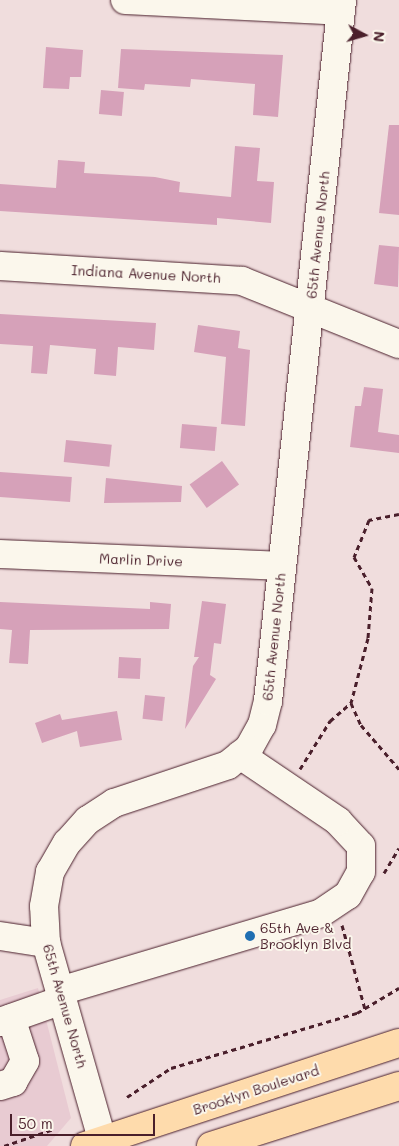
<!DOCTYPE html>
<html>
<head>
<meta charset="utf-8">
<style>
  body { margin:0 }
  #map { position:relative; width:399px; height:1146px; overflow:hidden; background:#f0dddd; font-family:Mali,sans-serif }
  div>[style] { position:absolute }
  .built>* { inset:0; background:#e8cbd2 }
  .building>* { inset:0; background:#d6a1b9; transform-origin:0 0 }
  .path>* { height:3px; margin-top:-1.5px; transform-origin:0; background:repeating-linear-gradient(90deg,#4a1f2b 0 5px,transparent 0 9px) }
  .roads { filter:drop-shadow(0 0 1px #4a1f2b) drop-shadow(0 0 1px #4a1f2b) }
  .minor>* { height:28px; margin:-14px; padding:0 14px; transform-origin:14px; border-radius:14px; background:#fbf7ec }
  .major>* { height:28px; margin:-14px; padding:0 14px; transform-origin:14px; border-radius:14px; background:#fedbac }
  .dots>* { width:14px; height:14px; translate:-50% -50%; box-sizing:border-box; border:2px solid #fbf7ec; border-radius:50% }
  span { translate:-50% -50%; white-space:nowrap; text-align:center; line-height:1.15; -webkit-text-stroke:4px #fbf7ec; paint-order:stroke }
  .street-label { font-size:14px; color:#4a1f2b }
  .poi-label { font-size:14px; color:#4a1f2b }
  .left { translate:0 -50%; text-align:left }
  .north { position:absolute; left:339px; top:10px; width:50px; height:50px; -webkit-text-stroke:4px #fbf7ec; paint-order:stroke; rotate:96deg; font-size:14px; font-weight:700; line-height:20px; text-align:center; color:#4a1f2b }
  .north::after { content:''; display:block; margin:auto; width:18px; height:22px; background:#4a1f2b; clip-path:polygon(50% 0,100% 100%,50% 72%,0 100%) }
  .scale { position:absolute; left:10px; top:1114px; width:145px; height:22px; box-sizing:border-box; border:2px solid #4a1f2b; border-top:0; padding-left:6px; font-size:15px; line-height:18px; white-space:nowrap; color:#4a1f2b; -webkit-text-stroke:4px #fbf7ec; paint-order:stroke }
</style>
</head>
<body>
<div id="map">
  <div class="built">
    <i style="clip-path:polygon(38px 988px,71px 1118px,47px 1146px,0 1146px,0 1000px)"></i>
  </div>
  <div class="building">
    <i style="clip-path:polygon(46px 47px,83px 50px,81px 77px,70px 77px,69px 89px,43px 88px)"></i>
    <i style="clip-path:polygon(121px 49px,283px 55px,278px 117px,253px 115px,255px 84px,191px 79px,190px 87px,145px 84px,144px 90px,118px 88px)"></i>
    <i style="left:101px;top:90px;width:23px;height:24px;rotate:5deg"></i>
    <i style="clip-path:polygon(389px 125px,399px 125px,399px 215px,379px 213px)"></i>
    <i style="clip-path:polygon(235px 146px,260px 148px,257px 181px,274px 182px,271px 223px,217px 218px,217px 225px,0 211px,0 184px,56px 188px,58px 160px,85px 162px,84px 173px,155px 177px,180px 182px,179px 192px,231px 197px)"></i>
    <i style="clip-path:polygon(379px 245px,399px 247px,398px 287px,374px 284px)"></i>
    <i style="clip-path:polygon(0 314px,156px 323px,154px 350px,118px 347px,116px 376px,94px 374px,96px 349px,50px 345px,47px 374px,31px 373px,33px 346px,0 344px)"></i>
    <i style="clip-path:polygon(198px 325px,240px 331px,238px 348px,250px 350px,245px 426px,221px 424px,226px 357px,194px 352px)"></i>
    <i style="clip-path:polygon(364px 387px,383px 389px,378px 432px,399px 435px,399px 453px,350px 447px,355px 406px,361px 406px)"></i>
    <i style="left:182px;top:424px;width:35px;height:24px;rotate:5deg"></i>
    <i style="left:66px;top:440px;width:46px;height:22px;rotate:6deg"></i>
    <i style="left:222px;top:461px;width:29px;height:40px;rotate:54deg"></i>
    <i style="left:0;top:472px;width:72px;height:25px;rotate:4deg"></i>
    <i style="clip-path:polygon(106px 478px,182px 486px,181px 502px,104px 503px)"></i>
    <i style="clip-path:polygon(202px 601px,226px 604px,221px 644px,214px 643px,210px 675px,216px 679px,185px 729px,193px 666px,199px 657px,194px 657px)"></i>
    <i style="clip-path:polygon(0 602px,150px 609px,150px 602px,171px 604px,169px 629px,30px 630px,28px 664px,9px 663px,12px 630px,0 629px)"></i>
    <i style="left:119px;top:657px;width:22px;height:21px;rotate:3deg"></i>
    <i style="left:145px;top:695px;width:20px;height:24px;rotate:6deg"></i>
    <i style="clip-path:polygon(117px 711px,122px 740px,80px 747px,77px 731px,42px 743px,35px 723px,60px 714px,62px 720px)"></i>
  </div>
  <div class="path">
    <i style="left:399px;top:514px;width:31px;rotate:169deg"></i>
    <i style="left:369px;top:520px;width:40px;rotate:112deg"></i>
    <i style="left:354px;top:557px;width:36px;rotate:60deg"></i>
    <i style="left:372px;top:588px;width:50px;rotate:94.6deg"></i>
    <i style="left:368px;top:638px;width:67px;rotate:104.7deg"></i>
    <i style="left:351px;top:703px;width:24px;rotate:66deg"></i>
    <i style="left:361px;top:725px;width:58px;rotate:49.2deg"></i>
    <i style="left:300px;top:769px;width:57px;rotate:-58deg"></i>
    <i style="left:330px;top:721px;width:28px;rotate:-41deg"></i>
    <i style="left:384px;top:873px;width:29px;rotate:-59deg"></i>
    <i style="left:342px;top:925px;width:87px;rotate:74.7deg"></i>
    <i style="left:127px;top:1097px;width:53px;rotate:-33.4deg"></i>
    <i style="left:171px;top:1068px;width:194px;rotate:-16.5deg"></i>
    <i style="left:357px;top:1013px;width:49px;rotate:-30.8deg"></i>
    <i style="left:4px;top:1146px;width:53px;rotate:-18.8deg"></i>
  </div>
  <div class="roads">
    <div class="minor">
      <i style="left:125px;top:0;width:216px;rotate:2.9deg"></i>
      <i style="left:0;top:266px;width:242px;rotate:3.5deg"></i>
      <i style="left:242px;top:281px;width:169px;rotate:21.9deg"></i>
      <i style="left:0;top:554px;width:282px;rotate:2.4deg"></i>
      <i style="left:0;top:936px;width:47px;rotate:8.7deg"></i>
      <i style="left:60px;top:991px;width:272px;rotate:-16.6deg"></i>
      <i style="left:321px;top:913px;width:32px;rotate:-34deg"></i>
      <i style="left:348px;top:895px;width:26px;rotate:-61deg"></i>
      <i style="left:361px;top:872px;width:26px;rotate:-90deg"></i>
      <i style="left:361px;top:846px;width:34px;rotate:-133deg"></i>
      <i style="left:338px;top:821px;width:118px;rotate:-146deg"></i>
      <i style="left:0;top:1022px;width:66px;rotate:-19.5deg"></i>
      <i style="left:0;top:1086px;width:14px;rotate:-17deg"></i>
      <i style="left:13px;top:1082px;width:24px;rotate:-60deg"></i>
      <i style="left:25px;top:1061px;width:45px;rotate:-108deg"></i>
      <i style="left:104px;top:1146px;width:211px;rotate:-105.9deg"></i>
      <i style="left:46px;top:943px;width:37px;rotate:-93deg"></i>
      <i style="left:44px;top:906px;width:35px;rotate:-80deg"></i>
      <i style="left:50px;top:872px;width:34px;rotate:-60deg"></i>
      <i style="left:67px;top:843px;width:31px;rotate:-48deg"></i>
      <i style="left:88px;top:820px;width:31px;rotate:-33deg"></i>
      <i style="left:114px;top:803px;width:120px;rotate:-18.4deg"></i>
      <i style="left:228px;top:765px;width:27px;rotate:-39deg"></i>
      <i style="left:249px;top:748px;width:26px;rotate:-61deg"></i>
      <i style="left:262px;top:725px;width:25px;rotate:-76deg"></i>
      <i style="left:268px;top:701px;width:705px;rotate:-83.97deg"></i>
    </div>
    <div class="major">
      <i style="left:85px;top:1146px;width:330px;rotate:-18.2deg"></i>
      <i style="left:211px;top:1146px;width:197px;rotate:-17.7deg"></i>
    </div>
  </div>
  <div class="dots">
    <i style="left:250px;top:936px;background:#1f6fb2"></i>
  </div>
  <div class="street-label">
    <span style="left:318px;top:235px;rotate:-84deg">65th Avenue North</span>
    <span style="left:146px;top:274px;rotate:3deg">Indiana Avenue North</span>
    <span style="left:141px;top:560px;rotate:2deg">Marlin Drive</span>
    <span style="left:274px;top:637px;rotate:-84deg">65th Avenue North</span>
    <span style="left:65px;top:1006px;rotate:74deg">65th Avenue North</span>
    <span style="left:256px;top:1090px;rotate:-18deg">Brooklyn Boulevard</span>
  </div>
  <div class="poi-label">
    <span class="left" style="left:260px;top:936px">65th Ave &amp;<br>Brooklyn Blvd</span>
  </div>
  <div class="north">N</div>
  <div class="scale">50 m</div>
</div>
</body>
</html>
